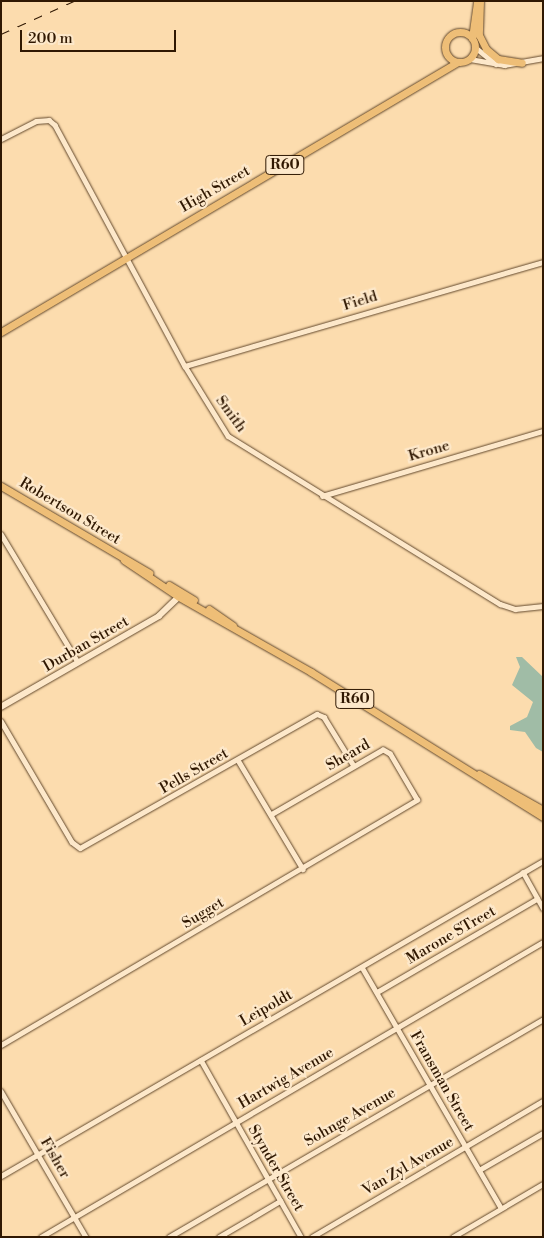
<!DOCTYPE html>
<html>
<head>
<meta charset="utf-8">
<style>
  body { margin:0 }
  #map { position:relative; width:544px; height:1238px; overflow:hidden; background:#fcdcae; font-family:"Libre Bodoni",serif }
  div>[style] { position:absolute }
  .water>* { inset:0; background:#a0bca6 }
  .roads { filter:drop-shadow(0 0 1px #63492d) drop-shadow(0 0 1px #63492d) }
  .minor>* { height:4.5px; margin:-2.25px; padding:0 2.25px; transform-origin:2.25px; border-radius:2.25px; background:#fde8ca }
  .tertiary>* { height:5.5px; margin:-2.75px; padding:0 2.75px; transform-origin:2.75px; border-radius:2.75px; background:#fde8ca }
  .primary>* { height:7px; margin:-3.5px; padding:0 3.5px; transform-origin:3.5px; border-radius:3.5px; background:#eebe77 }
  .primary>.ring { margin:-3.5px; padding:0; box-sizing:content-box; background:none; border:7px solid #eebe77; border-radius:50% }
  .rail>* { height:1px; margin-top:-0.5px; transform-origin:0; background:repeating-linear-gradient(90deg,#301802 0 9px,transparent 0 18px) }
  span { translate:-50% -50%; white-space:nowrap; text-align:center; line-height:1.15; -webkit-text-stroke:4.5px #fde8ca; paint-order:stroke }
  .shield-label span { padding:1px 4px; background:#fde8ca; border:1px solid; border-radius:4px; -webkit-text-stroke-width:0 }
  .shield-label { font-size:14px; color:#301802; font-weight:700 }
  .street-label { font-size:15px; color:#301802 }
  .frame { position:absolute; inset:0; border:2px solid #301802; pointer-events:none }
  .scale { position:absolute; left:20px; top:30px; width:156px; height:22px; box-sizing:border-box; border:2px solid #301802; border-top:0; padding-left:6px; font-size:15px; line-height:18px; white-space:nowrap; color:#301802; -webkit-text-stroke:4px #fde8ca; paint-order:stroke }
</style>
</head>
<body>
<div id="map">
  <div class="water">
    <i style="clip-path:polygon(516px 657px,522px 657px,543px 677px,543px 752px,536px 748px,525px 732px,510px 730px,510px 726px,527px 717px,533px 702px,512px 685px,520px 667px)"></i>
  </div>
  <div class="roads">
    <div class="minor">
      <i style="left:475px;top:47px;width:27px;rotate:39deg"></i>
      <i style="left:470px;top:59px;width:35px;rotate:10deg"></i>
      <i style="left:504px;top:65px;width:40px;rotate:-10deg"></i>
      <i style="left:1px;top:139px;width:39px;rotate:-27deg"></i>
      <i style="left:36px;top:121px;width:13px;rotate:-4deg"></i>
      <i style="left:49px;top:120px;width:8px;rotate:40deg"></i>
      <i style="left:55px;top:125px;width:274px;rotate:61.7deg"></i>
      <i style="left:185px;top:366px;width:82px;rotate:58.4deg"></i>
      <i style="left:228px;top:436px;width:320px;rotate:31.7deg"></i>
      <i style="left:500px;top:604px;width:16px;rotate:18deg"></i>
      <i style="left:515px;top:609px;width:28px;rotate:-6deg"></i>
      <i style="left:185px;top:366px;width:373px;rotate:-16.2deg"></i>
      <i style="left:322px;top:496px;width:230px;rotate:-16.4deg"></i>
      <i style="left:1px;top:534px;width:149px;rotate:59deg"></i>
      <i style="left:1px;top:721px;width:140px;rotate:59.6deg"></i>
      <i style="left:72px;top:842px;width:10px;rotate:37deg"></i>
      <i style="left:80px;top:848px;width:272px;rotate:-29.5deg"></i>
      <i style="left:317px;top:714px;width:8px;rotate:23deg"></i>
      <i style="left:324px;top:717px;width:57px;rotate:58.5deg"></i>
      <i style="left:238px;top:760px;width:127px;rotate:59.2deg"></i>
      <i style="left:523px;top:872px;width:41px;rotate:60.9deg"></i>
      <i style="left:362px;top:967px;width:278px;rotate:60deg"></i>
      <i style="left:377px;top:992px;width:185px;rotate:-30.2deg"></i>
      <i style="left:1px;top:1045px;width:483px;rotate:-30.5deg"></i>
      <i style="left:417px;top:800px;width:53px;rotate:-120.4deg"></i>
      <i style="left:390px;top:754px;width:8px;rotate:-150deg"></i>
      <i style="left:383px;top:750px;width:129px;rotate:149.9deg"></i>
      <i style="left:201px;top:1060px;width:203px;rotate:60.5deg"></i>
      <i style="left:1px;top:1091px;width:169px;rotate:59.8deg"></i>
      <i style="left:479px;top:1170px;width:74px;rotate:-30deg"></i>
      <i style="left:1px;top:1176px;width:627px;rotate:-30.16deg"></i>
      <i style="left:41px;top:1237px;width:582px;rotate:-30.44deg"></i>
      <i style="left:169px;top:1237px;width:433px;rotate:-30.2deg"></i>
      <i style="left:219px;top:1237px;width:71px;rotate:-30.5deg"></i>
      <i style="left:312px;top:1237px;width:268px;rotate:-30.5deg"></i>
      <i style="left:453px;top:1237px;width:104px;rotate:-30.5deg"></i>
    </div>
    <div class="tertiary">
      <i style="left:1px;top:707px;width:182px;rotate:-29.9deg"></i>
      <i style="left:159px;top:616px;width:30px;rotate:-44deg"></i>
    </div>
    <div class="primary">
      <i style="left:480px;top:1px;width:34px;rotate:92deg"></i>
      <i style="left:479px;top:35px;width:16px;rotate:63deg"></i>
      <i style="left:486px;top:49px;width:16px;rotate:40deg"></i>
      <i style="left:498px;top:59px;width:24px;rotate:9deg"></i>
      <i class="ring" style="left:445px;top:32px;width:23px;height:23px"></i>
      <i style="left:472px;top:38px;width:37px;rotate:-82deg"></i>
      <i style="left:1px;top:332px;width:531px;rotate:-30.58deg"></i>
      <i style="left:1px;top:486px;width:172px;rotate:30.4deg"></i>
      <i style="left:124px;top:560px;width:66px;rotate:33.9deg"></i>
      <i style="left:179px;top:597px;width:152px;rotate:29.6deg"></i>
      <i style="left:311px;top:672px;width:274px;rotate:32deg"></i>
      <i style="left:169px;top:585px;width:29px;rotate:31deg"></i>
      <i style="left:209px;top:609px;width:29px;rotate:35deg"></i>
      <i style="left:479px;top:774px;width:73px;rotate:29.4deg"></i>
    </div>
  </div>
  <div class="rail">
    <i style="left:1px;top:34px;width:80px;rotate:-24.3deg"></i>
  </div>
  <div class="shield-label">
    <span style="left:285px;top:165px">R60</span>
    <span style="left:355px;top:699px">R60</span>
  </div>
  <div class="street-label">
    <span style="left:215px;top:189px;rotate:-30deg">High Street</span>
    <span style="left:360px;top:301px;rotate:-17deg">Field</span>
    <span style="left:231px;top:414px;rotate:54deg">Smith</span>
    <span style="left:429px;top:451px;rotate:-16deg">Krone</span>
    <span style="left:70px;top:511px;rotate:31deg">Robertson Street</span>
    <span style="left:86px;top:644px;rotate:-30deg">Durban Street</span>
    <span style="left:348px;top:755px;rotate:-30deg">Sheard</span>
    <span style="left:194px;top:771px;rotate:-30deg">Pells Street</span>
    <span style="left:203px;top:913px;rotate:-31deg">Sugget</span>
    <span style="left:451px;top:935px;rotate:-30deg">Marone STreet</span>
    <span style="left:266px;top:1008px;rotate:-30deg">Leipoldt</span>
    <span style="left:286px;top:1078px;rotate:-30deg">Hartwig Avenue</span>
    <span style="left:442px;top:1081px;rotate:60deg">Fransman Street</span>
    <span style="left:350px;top:1117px;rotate:-30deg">Sohnge Avenue</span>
    <span style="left:55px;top:1158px;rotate:60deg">Fisher</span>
    <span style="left:408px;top:1166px;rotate:-30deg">Van Zyl Avenue</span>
    <span style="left:276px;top:1168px;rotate:60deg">Stynder Street</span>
  </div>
  <div class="frame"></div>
  <div class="scale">200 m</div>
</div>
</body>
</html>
